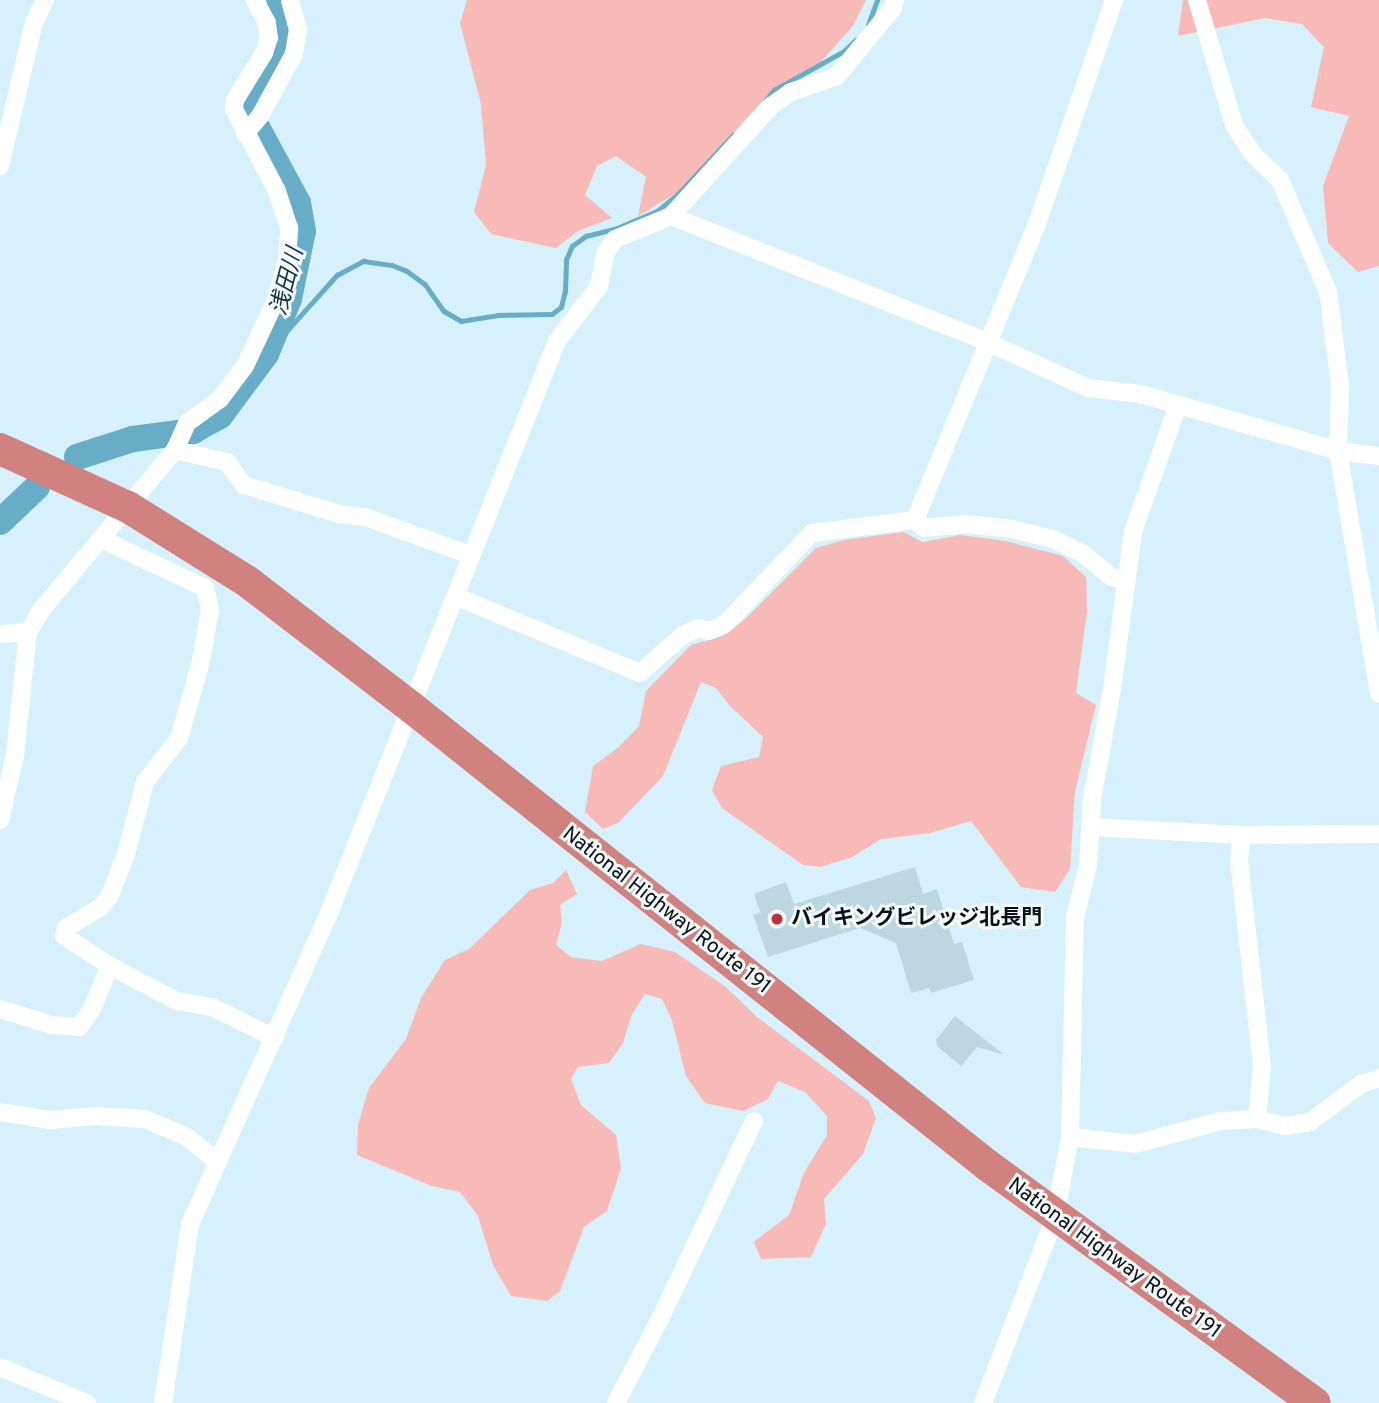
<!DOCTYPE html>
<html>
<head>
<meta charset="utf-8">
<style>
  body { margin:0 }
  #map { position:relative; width:1379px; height:1403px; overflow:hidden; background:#d6f1fc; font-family:Overpass,"Noto Sans JP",sans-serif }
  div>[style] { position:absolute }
  .green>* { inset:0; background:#f7bab6 }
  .stream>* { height:4.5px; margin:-2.25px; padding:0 2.25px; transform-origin:2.25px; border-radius:2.25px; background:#67adc7 }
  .river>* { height:26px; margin:-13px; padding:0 13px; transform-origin:13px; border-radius:13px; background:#67adc7 }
  .building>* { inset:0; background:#bdd7e1 }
  .street>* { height:18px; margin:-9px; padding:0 9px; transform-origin:9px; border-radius:9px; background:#fff }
  .highway>* { height:32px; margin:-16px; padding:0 16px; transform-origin:16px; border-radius:16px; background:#d2827e }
  .dots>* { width:19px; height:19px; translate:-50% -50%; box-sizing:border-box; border:4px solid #f5fafc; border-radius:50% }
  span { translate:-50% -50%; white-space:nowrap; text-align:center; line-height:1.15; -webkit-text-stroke:6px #f5fafc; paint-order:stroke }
  .street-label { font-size:21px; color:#081114 }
  .poi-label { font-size:21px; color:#081114; font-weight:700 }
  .left { translate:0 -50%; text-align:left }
  .water-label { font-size:23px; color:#12333f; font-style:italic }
</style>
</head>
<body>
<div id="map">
  <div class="green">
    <i style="clip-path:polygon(467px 0,866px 0,853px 26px,817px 66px,773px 89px,683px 189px,638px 216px,646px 177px,616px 156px,597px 166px,585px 195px,612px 218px,578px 231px,556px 248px,491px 234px,474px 212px,486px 165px,481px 104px,460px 23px)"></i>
    <i style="clip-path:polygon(1183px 0,1379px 0,1379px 266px,1358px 272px,1328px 243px,1323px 186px,1349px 116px,1311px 107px,1324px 47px,1302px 24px,1265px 18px,1178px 36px)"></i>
    <i style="clip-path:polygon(903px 532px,923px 542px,960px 535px,1006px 541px,1063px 556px,1086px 577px,1087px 612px,1076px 693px,1096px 705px,1075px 792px,1070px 869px,1055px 892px,1021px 887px,971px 821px,930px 833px,881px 839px,852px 857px,820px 867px,803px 865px,722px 808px,712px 790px,721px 766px,759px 757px,763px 737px,729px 705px,716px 688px,701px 682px,663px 776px,618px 823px,603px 829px,585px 812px,593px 766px,619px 747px,639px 726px,646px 691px,691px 645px,723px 636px,743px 621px,816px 548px,844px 540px)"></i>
    <i style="clip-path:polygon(566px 870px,577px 894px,560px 905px,562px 922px,556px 945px,571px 957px,602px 961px,641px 944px,675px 952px,726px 987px,757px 1017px,869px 1101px,876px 1118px,863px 1154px,824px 1199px,826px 1224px,811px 1257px,761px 1259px,754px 1242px,789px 1215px,804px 1173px,827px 1135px,827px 1116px,805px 1092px,778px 1081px,768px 1099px,743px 1111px,705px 1103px,686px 1076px,672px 1020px,662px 999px,645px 994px,632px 1014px,623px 1043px,609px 1063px,578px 1067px,571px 1079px,581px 1105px,616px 1135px,621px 1168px,607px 1211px,584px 1227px,560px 1291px,547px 1301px,511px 1296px,493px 1265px,478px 1216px,460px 1192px,432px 1186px,357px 1155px,358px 1125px,369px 1088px,406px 1039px,421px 998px,445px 960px,469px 949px,530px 890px,553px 883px)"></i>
  </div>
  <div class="stream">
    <i style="left:868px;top:25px;width:27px;rotate:-70deg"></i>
    <i style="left:765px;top:101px;width:14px;rotate:-51deg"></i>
    <i style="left:774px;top:90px;width:80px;rotate:-29.1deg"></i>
    <i style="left:844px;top:51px;width:16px;rotate:-43deg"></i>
    <i style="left:266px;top:354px;width:106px;rotate:-48.1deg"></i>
    <i style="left:337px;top:275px;width:30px;rotate:-28deg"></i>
    <i style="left:363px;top:261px;width:29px;rotate:8deg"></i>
    <i style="left:392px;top:265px;width:16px;rotate:22deg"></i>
    <i style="left:407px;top:271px;width:22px;rotate:36deg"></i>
    <i style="left:425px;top:284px;width:33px;rotate:55deg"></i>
    <i style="left:444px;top:311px;width:20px;rotate:30deg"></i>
    <i style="left:461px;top:321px;width:37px;rotate:-9deg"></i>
    <i style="left:498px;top:315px;width:54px;rotate:-1.1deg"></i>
    <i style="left:552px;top:314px;width:11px;rotate:-38deg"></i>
    <i style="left:561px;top:307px;width:16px;rotate:-76deg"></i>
    <i style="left:565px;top:291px;width:31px;rotate:-88deg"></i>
    <i style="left:566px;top:260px;width:15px;rotate:-67deg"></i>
    <i style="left:572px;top:246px;width:17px;rotate:-36deg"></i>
    <i style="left:586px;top:236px;width:32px;rotate:-14deg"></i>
    <i style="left:617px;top:228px;width:43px;rotate:-23deg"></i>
    <i style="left:657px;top:211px;width:26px;rotate:-39deg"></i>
    <i style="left:677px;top:195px;width:82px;rotate:-47deg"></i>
  </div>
  <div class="river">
    <i style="left:77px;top:457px;width:59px;rotate:-17.8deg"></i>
    <i style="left:133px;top:439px;width:61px;rotate:-7.6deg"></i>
    <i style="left:193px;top:431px;width:31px;rotate:-29deg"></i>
    <i style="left:220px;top:416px;width:77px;rotate:-53.4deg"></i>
    <i style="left:266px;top:354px;width:60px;rotate:-67.3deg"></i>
    <i style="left:289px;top:299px;width:69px;rotate:-78.4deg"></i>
    <i style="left:303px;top:231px;width:28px;rotate:-100deg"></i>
    <i style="left:298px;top:203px;width:97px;rotate:-118.4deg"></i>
    <i style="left:252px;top:118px;width:15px;rotate:-82deg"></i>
    <i style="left:254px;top:103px;width:38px;rotate:-57deg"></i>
    <i style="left:275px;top:71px;width:29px;rotate:-68deg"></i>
    <i style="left:286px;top:44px;width:24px;rotate:-90deg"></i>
    <i style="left:286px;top:20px;width:21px;rotate:-109deg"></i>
    <i style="left:0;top:522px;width:51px;rotate:-43.4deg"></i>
  </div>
  <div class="building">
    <i style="clip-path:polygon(915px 867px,923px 894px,937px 889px,954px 944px,962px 942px,974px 980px,931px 993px,929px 988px,911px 993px,896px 943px,860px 928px,768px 957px,753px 915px,760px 912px,754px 894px,786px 882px,794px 904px)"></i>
    <i style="clip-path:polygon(955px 1016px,1002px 1053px,1001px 1054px,977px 1047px,961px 1066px,937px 1046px,936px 1040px)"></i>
  </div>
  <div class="street">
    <i style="left:1197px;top:0;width:130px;rotate:73.5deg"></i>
    <i style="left:1234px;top:125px;width:35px;rotate:57deg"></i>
    <i style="left:1253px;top:154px;width:37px;rotate:44deg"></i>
    <i style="left:1280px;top:180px;width:122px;rotate:66.8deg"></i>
    <i style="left:1328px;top:292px;width:93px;rotate:82.6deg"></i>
    <i style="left:1340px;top:384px;width:67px;rotate:91.7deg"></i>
    <i style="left:1338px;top:451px;width:246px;rotate:80.4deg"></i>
    <i style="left:245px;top:134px;width:23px;rotate:-50deg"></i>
    <i style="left:260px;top:116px;width:71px;rotate:-61.3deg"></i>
    <i style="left:294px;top:54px;width:24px;rotate:-81deg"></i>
    <i style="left:298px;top:30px;width:31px;rotate:-105deg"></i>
    <i style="left:0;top:166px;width:148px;rotate:-76.7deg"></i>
    <i style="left:34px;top:22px;width:25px;rotate:-63deg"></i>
    <i style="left:671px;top:216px;width:340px;rotate:21.7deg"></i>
    <i style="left:987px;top:342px;width:111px;rotate:24.5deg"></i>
    <i style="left:1088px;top:388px;width:53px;rotate:6.5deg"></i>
    <i style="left:1141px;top:394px;width:205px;rotate:16.1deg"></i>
    <i style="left:1338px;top:451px;width:41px;rotate:7deg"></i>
    <i style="left:175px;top:450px;width:53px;rotate:13deg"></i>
    <i style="left:227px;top:462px;width:29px;rotate:54deg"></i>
    <i style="left:244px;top:485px;width:99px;rotate:17deg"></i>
    <i style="left:339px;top:514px;width:26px;rotate:7deg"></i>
    <i style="left:365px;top:517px;width:112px;rotate:19.9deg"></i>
    <i style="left:915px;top:520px;width:320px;rotate:-67.6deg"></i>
    <i style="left:1037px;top:224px;width:237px;rotate:-71deg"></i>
    <i style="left:101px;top:539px;width:115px;rotate:25.2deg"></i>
    <i style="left:205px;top:588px;width:23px;rotate:77deg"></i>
    <i style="left:210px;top:610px;width:56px;rotate:100.3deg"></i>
    <i style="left:200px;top:665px;width:76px;rotate:106deg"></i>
    <i style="left:179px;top:738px;width:56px;rotate:127.7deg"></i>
    <i style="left:145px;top:782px;width:74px;rotate:104.8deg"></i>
    <i style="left:126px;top:854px;width:44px;rotate:111.3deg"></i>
    <i style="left:110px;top:895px;width:15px;rotate:127deg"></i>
    <i style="left:101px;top:907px;width:41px;rotate:149deg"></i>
    <i style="left:66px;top:928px;width:8px;rotate:104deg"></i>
    <i style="left:64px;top:936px;width:55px;rotate:33.1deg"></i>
    <i style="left:110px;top:966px;width:76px;rotate:27.6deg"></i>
    <i style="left:177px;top:1001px;width:36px;rotate:10deg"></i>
    <i style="left:212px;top:1007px;width:70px;rotate:26.2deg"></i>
    <i style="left:455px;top:596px;width:200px;rotate:22.6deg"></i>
    <i style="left:640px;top:673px;width:57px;rotate:-41.5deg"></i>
    <i style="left:683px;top:635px;width:17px;rotate:-24deg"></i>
    <i style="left:699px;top:628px;width:10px;rotate:17deg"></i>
    <i style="left:709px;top:631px;width:17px;rotate:-24deg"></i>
    <i style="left:725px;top:624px;width:126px;rotate:-46.3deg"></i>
    <i style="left:812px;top:533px;width:104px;rotate:-7.2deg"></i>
    <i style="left:915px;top:520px;width:13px;rotate:39deg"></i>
    <i style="left:925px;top:528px;width:40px;rotate:-5.7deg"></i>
    <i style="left:965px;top:524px;width:47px;rotate:6.1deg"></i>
    <i style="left:1012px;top:529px;width:42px;rotate:13.7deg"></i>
    <i style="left:1053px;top:539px;width:32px;rotate:26deg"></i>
    <i style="left:1082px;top:553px;width:38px;rotate:39deg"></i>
    <i style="left:1112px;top:577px;width:13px;rotate:13deg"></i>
    <i style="left:0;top:634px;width:28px;rotate:-4deg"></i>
    <i style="left:0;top:820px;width:67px;rotate:-77deg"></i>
    <i style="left:15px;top:755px;width:124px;rotate:-84deg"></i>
    <i style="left:28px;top:632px;width:27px;rotate:-59deg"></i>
    <i style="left:42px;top:609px;width:207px;rotate:-50.1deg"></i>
    <i style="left:175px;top:450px;width:30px;rotate:-66deg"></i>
    <i style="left:187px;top:423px;width:41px;rotate:-36deg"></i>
    <i style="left:220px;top:399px;width:41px;rotate:-52.9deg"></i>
    <i style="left:245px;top:366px;width:71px;rotate:-64.9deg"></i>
    <i style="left:275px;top:302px;width:44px;rotate:-74.1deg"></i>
    <i style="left:287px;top:260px;width:32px;rotate:-86deg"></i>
    <i style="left:289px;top:228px;width:39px;rotate:-108deg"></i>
    <i style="left:277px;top:191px;width:93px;rotate:-117.7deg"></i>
    <i style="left:234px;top:109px;width:9px;rotate:-84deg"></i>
    <i style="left:235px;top:100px;width:55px;rotate:-58.3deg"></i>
    <i style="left:264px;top:53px;width:16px;rotate:-72deg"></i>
    <i style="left:269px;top:38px;width:15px;rotate:-98deg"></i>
    <i style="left:267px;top:23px;width:26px;rotate:-118deg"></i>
    <i style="left:1090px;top:827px;width:152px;rotate:3deg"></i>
    <i style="left:1242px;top:835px;width:137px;rotate:-0.4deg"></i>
    <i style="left:1242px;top:835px;width:26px;rotate:97deg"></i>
    <i style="left:1239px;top:861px;width:206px;rotate:83.6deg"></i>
    <i style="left:1262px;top:1066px;width:53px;rotate:95.4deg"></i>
    <i style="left:0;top:1009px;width:54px;rotate:17.1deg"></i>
    <i style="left:52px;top:1025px;width:27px;rotate:4deg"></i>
    <i style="left:79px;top:1027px;width:20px;rotate:-53deg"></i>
    <i style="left:91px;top:1011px;width:49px;rotate:-67.1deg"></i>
    <i style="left:0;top:1112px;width:51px;rotate:9.1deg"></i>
    <i style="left:50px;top:1120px;width:46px;rotate:-5deg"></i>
    <i style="left:96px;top:1116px;width:49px;rotate:3.5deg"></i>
    <i style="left:145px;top:1119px;width:46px;rotate:23.2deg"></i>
    <i style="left:187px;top:1137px;width:40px;rotate:39deg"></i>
    <i style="left:1070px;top:1137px;width:65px;rotate:6.1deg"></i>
    <i style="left:1135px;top:1144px;width:89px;rotate:-15deg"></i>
    <i style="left:1221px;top:1121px;width:36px;rotate:-3deg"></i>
    <i style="left:1257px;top:1119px;width:29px;rotate:14deg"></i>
    <i style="left:1285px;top:1126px;width:25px;rotate:-9deg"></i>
    <i style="left:1310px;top:1122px;width:64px;rotate:-36.7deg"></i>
    <i style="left:1361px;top:1084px;width:19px;rotate:-18deg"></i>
    <i style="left:0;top:1367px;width:94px;rotate:22.5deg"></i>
    <i style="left:163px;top:1403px;width:181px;rotate:-81.4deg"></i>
    <i style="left:190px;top:1224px;width:341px;rotate:-65.9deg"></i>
    <i style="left:329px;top:913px;width:616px;rotate:-68.27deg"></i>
    <i style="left:557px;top:341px;width:69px;rotate:-52.6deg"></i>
    <i style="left:599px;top:286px;width:33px;rotate:-79deg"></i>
    <i style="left:605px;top:254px;width:18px;rotate:-56deg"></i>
    <i style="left:615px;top:239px;width:61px;rotate:-22.3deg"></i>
    <i style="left:671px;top:216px;width:149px;rotate:-47.7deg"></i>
    <i style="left:771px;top:106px;width:24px;rotate:-35deg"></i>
    <i style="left:791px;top:92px;width:49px;rotate:-19.2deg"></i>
    <i style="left:837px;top:76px;width:88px;rotate:-50.5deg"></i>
    <i style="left:893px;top:8px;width:8px;rotate:-76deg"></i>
    <i style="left:616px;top:1403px;width:97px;rotate:-62.4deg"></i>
    <i style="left:661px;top:1317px;width:217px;rotate:-64.6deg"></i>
    <i style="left:983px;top:1403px;width:199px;rotate:-68.8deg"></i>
    <i style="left:1055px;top:1217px;width:81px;rotate:-79.4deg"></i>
    <i style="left:1070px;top:1137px;width:220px;rotate:-88.7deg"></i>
    <i style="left:1075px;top:917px;width:54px;rotate:-76deg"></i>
    <i style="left:1088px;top:865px;width:66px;rotate:-86.5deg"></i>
    <i style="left:1092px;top:799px;width:112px;rotate:-79.7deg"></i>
    <i style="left:1112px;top:689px;width:158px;rotate:-82.4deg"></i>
    <i style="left:1133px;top:532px;width:135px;rotate:-70.5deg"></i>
  </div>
  <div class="highway">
    <i style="left:0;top:449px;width:141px;rotate:24.4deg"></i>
    <i style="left:128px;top:507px;width:142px;rotate:32deg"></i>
    <i style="left:248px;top:582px;width:205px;rotate:37.5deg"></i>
    <i style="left:411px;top:707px;width:736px;rotate:38.49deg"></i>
    <i style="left:987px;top:1165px;width:405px;rotate:36deg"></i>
  </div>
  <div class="dots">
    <i style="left:777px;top:919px;background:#c03039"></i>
  </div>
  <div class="street-label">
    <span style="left:666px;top:911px;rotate:38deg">National Highway Route 191</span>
    <span style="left:1114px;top:1259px;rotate:36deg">National Highway Route 191</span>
  </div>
  <div class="poi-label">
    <span class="left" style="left:791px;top:919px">バイキングビレッジ北長門</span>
  </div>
  <div class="water-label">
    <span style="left:289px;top:282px;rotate:-75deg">浅田川</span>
  </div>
</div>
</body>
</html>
